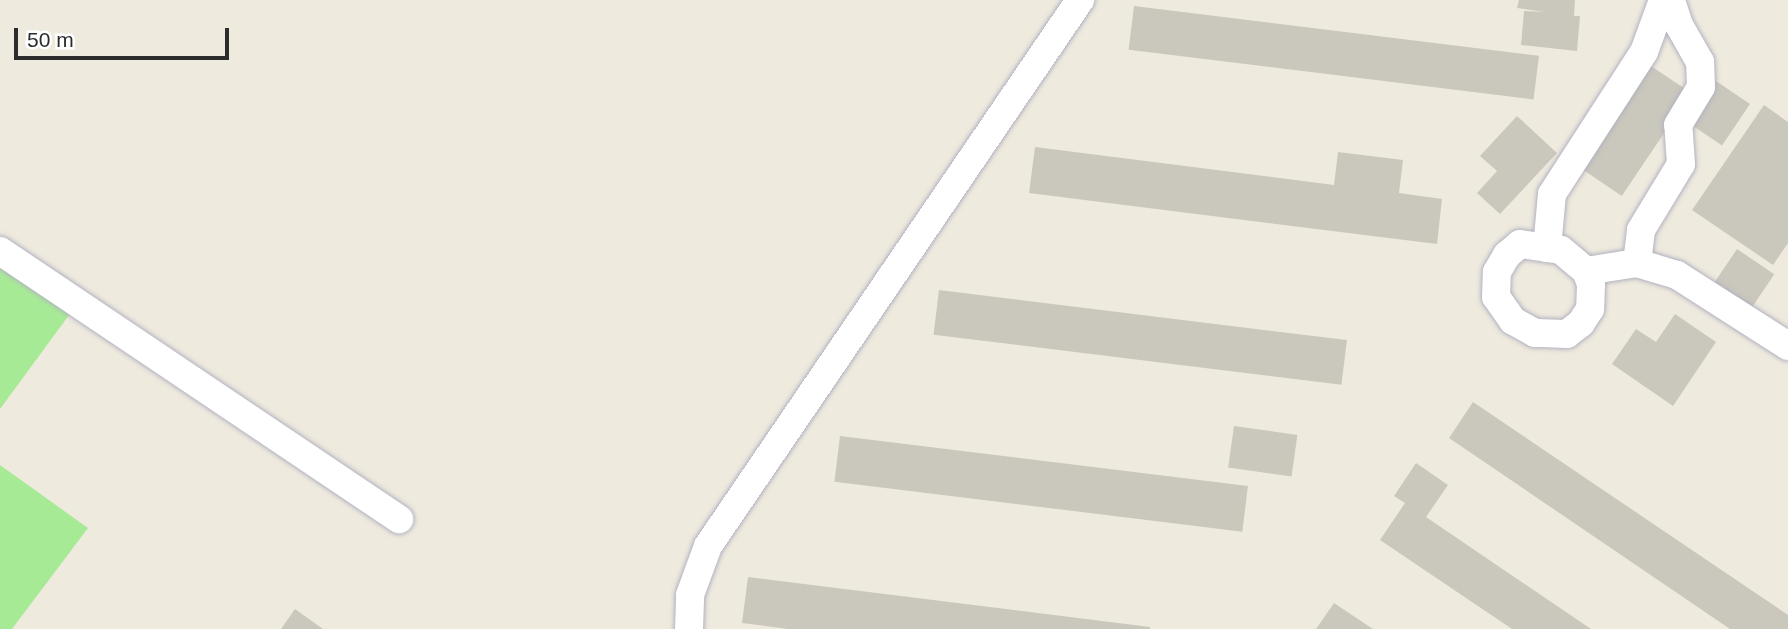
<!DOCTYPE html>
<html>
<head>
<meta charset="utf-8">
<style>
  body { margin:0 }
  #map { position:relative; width:1788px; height:629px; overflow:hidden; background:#efeade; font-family:Helvetica,sans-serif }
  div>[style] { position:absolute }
  .green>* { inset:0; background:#a7ea96 }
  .building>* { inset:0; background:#cac8bc; transform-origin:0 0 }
  .roads { filter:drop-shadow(0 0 2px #b2b2c1) drop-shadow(0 0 2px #b2b2c1) }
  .minor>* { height:28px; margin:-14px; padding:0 14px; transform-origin:14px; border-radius:14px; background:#fff }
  span { translate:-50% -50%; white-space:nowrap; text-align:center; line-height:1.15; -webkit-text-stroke:6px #fff; paint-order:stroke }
  .scale { position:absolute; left:14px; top:28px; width:215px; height:32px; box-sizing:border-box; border:4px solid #2c2c2c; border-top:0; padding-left:9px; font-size:21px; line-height:24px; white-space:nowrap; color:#2c2c2c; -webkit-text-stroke:5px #fff; paint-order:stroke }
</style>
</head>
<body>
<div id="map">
  <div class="green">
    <i style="clip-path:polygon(0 263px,72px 311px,0 409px)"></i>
    <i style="clip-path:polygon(0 465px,88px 528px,12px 629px,0 629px)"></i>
  </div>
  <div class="building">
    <i style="clip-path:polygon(1519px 0,1575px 0,1574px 16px,1580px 16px,1577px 51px,1521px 45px,1524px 11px,1544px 12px,1517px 8px)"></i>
    <i style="left:1134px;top:6px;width:408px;height:44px;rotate:7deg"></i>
    <i style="left:1648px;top:64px;width:52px;height:124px;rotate:34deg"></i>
    <i style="left:1716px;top:81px;width:41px;height:50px;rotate:34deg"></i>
    <i style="clip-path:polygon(1764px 105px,1788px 122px,1788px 243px,1773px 265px,1692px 210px)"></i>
    <i style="clip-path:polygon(1517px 116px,1557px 153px,1500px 214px,1477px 193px,1497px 171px,1480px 156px)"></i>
    <i style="clip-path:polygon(1035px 147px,1334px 185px,1338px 152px,1403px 160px,1399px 193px,1442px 199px,1437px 244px,1029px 193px)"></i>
    <i style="left:1737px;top:249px;width:45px;height:44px;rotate:34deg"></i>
    <i style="left:939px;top:290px;width:411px;height:45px;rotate:7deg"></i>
    <i style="clip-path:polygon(1675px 314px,1716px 342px,1673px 406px,1612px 364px,1636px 329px,1656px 342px)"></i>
    <i style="clip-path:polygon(1473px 402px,1788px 615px,1788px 629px,1730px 629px,1449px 438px)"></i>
    <i style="left:1234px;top:426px;width:64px;height:42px;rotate:8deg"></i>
    <i style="left:840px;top:436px;width:411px;height:46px;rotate:7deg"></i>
    <i style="clip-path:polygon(1416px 463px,1448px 485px,1426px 517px,1591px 629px,1512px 629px,1380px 540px,1405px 503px,1394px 496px)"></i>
    <i style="clip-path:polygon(748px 577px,1150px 627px,1150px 629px,788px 629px,742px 623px)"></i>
    <i style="clip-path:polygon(1334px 603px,1373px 629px,1316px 629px)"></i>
    <i style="clip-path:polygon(295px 609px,323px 629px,281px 629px)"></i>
  </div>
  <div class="roads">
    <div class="minor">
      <i style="left:1520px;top:244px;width:41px;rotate:8.3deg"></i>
      <i style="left:1561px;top:250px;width:33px;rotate:40deg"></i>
      <i style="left:1586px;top:271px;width:14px;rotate:69deg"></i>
      <i style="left:1591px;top:284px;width:25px;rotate:92deg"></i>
      <i style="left:1590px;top:309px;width:17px;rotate:123deg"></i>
      <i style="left:1581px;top:323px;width:18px;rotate:142deg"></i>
      <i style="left:1567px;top:334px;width:32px;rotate:-178deg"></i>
      <i style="left:1535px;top:333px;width:25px;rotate:-151deg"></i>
      <i style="left:1513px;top:321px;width:29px;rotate:-125deg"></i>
      <i style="left:1496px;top:297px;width:25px;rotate:-88deg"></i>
      <i style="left:1497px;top:272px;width:20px;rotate:-60deg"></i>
      <i style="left:1507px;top:255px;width:17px;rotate:-40deg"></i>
      <i style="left:1547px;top:248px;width:54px;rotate:-84.7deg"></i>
      <i style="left:1552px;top:194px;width:169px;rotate:-57.1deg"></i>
      <i style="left:1644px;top:52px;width:55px;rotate:-69.9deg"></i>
      <i style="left:0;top:251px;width:481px;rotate:33.9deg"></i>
      <i style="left:1637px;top:263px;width:33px;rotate:-83deg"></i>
      <i style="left:1641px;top:230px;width:77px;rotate:-58.8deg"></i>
      <i style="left:1681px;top:164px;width:39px;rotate:-94deg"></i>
      <i style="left:1678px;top:125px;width:44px;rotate:-58.8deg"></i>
      <i style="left:1701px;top:87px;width:25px;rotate:-92deg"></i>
      <i style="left:1700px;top:62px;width:43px;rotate:-119.6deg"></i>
      <i style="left:1679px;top:25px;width:26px;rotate:-108deg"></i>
      <i style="left:1586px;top:271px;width:52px;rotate:-8.9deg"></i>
      <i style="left:1637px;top:263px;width:42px;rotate:16.7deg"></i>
      <i style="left:1677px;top:275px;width:132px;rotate:32.6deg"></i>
      <i style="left:689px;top:629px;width:34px;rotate:-88deg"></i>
      <i style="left:690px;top:595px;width:52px;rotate:-69.8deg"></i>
      <i style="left:708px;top:546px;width:661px;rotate:-55.73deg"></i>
    </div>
  </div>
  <div class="scale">50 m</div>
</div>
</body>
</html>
